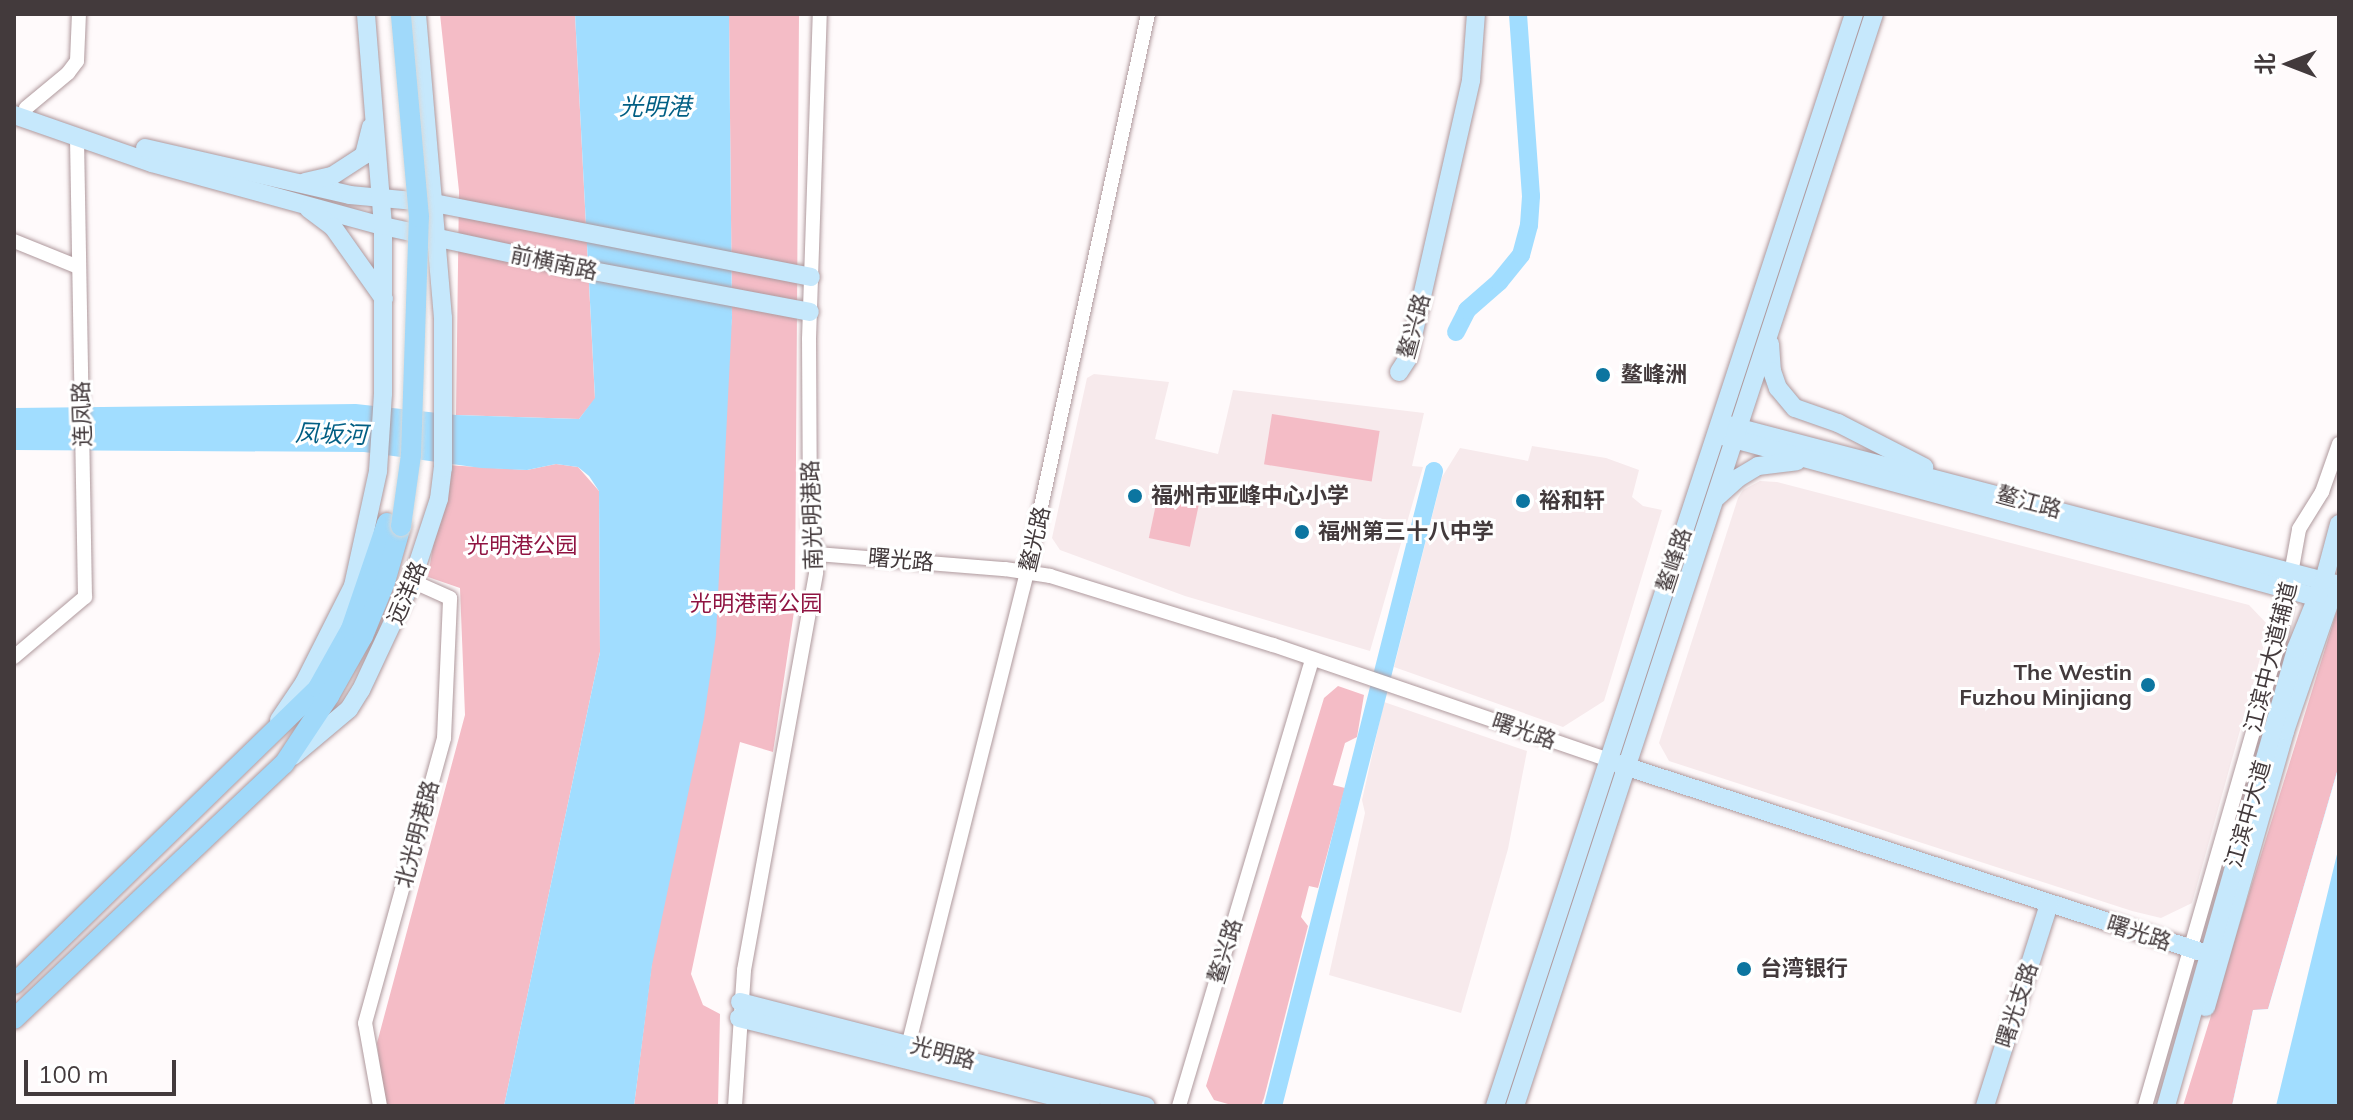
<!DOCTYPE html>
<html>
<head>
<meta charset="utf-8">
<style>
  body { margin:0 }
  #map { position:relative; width:2353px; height:1120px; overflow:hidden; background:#fffafb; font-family:Mulish,"Noto Sans SC",sans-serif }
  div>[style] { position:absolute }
  .built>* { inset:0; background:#f7eaec }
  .green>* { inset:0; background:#f4bcc6; transform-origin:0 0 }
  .water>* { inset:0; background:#a1ddff }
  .pier>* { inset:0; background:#fffafb }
  .river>* { height:18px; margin:-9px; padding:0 9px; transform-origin:9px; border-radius:9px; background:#a1ddff }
  .roads { filter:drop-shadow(0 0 2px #af999d) drop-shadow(0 0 2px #af999d) }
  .minor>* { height:14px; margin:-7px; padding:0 7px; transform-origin:7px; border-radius:7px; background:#fff }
  .major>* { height:18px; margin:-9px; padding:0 9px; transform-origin:9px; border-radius:9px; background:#c6e8fc }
  .highway>* { height:20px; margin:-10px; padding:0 10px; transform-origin:10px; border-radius:10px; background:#a0d9fa }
  .bridges { filter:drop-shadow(0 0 2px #d9d8d8) drop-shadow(0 0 2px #d9d8d8) }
  .highway-bridge>* { height:20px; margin:-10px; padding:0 10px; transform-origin:10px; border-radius:10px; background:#a0d9fa }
  .dots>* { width:22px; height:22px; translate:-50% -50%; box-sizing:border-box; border:4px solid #fff; border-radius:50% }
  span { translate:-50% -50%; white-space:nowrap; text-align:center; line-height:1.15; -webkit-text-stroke:6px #fff; paint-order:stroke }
  .street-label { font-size:22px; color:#433a3c }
  .poi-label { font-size:22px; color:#433a3c; font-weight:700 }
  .left { translate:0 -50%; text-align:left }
  .right { translate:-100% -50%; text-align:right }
  .park-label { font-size:22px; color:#901442 }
  .water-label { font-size:24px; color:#025f84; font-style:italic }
  .frame { position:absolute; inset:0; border:16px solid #433a3c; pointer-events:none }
  .north { position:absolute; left:2249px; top:24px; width:80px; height:80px; -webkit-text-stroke:6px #fff; paint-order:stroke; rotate:270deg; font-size:22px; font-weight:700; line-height:32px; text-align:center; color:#433a3c }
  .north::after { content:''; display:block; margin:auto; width:28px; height:36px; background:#433a3c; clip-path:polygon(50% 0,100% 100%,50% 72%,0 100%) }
  .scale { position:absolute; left:24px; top:1060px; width:152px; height:36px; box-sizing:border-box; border:4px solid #433a3c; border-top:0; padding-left:10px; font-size:24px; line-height:28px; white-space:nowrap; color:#433a3c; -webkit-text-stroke:6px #fff; paint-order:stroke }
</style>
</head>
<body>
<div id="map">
  <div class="built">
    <i style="clip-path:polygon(1094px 374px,1169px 382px,1155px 439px,1218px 454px,1233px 390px,1424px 413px,1412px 466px,1423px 467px,1370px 651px,1185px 596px,1060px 550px,1052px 538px,1087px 378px)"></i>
    <i style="clip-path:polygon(1532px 446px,1606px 458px,1639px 470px,1632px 497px,1643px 506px,1662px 510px,1604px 701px,1563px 727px,1394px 667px,1442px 477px,1460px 448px,1528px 461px)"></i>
    <i style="clip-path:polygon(1760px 481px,1777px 482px,2249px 605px,2269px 626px,2192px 903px,2161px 918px,2132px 911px,1669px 761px,1659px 743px,1738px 498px,1743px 490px)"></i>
    <i style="clip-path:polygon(1384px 702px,1527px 751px,1508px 849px,1461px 1013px,1329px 975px,1365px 813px,1362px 800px)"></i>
  </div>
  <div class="green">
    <i style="clip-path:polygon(440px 14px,575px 14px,595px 399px,579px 419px,456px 415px,459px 191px)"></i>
    <i style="clip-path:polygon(729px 14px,799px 14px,795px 605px,773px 752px,740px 742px,691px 974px,703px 1005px,720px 1014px,718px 1106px,634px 1106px,732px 318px)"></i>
    <i style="left:1272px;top:414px;width:109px;height:51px;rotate:9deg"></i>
    <i style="clip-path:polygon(556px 464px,578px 467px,599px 491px,600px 652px,504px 1106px,385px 1106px,377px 1043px,465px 715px,460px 588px,428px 577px,446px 465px,527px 470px)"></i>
    <i style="left:1159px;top:490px;width:42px;height:49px;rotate:12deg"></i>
    <i style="clip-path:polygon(2339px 604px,2339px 765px,2268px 1010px,2253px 1011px,2232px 1106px,2183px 1106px)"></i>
    <i style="clip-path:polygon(1338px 686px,1364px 695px,1357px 737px,1345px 743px,1333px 785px,1345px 788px,1318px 888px,1309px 886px,1301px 917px,1308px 926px,1264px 1098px,1261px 1106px,1235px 1106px,1214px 1100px,1206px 1086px,1324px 698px)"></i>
  </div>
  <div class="water">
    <i style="clip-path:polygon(575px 14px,729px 14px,732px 318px,716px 635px,704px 718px,652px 965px,634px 1106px,504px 1106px,600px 652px,599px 491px,589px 476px,578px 467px,556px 464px,527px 470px,481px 468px,364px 452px,14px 450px,14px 408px,356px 404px,456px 415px,579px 419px,595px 398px)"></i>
    <i style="clip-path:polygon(2339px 765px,2339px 1106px,2232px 1106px,2253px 1010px,2268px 1009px)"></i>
  </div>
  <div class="pier">
    <i style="clip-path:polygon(2338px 769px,2339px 846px,2276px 1106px,2232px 1106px,2253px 1010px,2268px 1009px)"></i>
  </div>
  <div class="river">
    <i style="left:1456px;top:332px;width:25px;rotate:-63deg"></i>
    <i style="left:1467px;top:310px;width:43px;rotate:-41.2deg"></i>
    <i style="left:1499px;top:282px;width:35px;rotate:-51deg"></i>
    <i style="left:1521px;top:255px;width:31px;rotate:-75deg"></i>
    <i style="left:1529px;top:225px;width:29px;rotate:-86deg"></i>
    <i style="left:1531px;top:196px;width:182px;rotate:-94.1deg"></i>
    <i style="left:1273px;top:1106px;width:655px;rotate:-75.77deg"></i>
  </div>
  <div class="roads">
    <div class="minor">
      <i style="left:26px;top:108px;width:55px;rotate:-39.8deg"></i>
      <i style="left:68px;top:73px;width:15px;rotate:-53deg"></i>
      <i style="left:77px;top:61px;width:47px;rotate:-87.6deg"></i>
      <i style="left:14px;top:241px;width:69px;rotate:22.1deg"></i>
      <i style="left:817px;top:554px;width:189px;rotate:4.6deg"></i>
      <i style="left:1005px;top:569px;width:46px;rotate:8.8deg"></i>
      <i style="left:1050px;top:576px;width:233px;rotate:17.2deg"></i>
      <i style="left:1273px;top:645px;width:354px;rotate:18.9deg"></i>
      <i style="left:14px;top:657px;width:93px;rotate:-40.2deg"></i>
      <i style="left:85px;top:597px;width:459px;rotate:-91deg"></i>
      <i style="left:906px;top:1054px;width:498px;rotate:-75.9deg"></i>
      <i style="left:1027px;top:571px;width:570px;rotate:-77.74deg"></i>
      <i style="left:380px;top:1106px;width:84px;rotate:-100.2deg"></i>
      <i style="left:365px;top:1023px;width:296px;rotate:-74.5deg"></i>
      <i style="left:444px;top:738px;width:140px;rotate:-87.5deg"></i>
      <i style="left:450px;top:598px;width:42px;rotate:-155.9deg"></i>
      <i style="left:735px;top:1106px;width:136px;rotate:-86.2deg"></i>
      <i style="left:744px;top:970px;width:404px;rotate:-79.7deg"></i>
      <i style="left:816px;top:572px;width:18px;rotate:-87deg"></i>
      <i style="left:817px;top:554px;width:30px;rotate:-104deg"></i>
      <i style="left:810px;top:525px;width:186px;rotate:-90.3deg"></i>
      <i style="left:809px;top:339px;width:325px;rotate:-88.1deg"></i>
      <i style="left:1179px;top:1106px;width:466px;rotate:-73.4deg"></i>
      <i style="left:2145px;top:1106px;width:480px;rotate:-73.9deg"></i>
      <i style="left:2278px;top:645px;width:118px;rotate:-79.7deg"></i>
      <i style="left:2299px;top:529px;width:44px;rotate:-58.1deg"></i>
      <i style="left:2322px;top:492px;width:51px;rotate:-70.5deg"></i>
    </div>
    <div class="major">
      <i style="left:14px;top:115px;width:146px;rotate:19.2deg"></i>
      <i style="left:152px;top:163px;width:239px;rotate:15.3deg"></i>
      <i style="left:383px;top:226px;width:193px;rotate:12.2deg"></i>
      <i style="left:572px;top:267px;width:242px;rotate:10.7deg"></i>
      <i style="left:145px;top:148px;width:210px;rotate:12.9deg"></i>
      <i style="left:350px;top:195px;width:84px;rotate:5.4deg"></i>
      <i style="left:434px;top:203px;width:384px;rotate:11.1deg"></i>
      <i style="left:305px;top:182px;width:28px;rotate:-13deg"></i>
      <i style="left:332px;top:176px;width:38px;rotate:-33deg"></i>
      <i style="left:364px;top:155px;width:29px;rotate:-76deg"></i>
      <i style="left:309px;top:209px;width:30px;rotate:37deg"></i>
      <i style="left:333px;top:227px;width:88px;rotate:54.7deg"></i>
      <i style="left:1770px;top:344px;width:27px;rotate:86deg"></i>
      <i style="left:1772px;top:371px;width:18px;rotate:71deg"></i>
      <i style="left:1778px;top:388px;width:26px;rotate:50deg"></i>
      <i style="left:1795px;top:408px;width:46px;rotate:19.2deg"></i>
      <i style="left:1838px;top:423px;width:97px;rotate:27.1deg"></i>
      <i style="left:1399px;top:372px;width:17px;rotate:-57deg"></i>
      <i style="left:1408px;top:358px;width:285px;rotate:-77.2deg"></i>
      <i style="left:1471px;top:80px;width:66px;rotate:-85.7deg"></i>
      <i style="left:1728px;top:425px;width:628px;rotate:14.66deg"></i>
      <i style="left:1723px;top:436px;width:629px;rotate:15.21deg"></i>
      <i style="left:1717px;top:497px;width:28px;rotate:-42deg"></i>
      <i style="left:1738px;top:478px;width:23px;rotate:-31deg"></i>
      <i style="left:1758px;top:466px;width:39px;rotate:-7deg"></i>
      <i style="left:279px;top:720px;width:45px;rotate:-56deg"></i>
      <i style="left:304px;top:683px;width:109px;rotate:-63.2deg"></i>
      <i style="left:353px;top:586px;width:118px;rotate:-77.7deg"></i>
      <i style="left:378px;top:471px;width:77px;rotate:-86.3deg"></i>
      <i style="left:383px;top:394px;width:168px;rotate:-90deg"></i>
      <i style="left:383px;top:226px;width:213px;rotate:-94.6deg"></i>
      <i style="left:293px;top:756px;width:73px;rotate:-40deg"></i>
      <i style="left:349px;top:709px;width:22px;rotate:-58deg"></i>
      <i style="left:361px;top:690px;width:120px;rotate:-64.9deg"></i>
      <i style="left:412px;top:581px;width:86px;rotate:-71.8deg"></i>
      <i style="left:439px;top:499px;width:31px;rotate:-83deg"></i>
      <i style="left:443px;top:468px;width:150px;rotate:-90deg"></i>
      <i style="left:443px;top:318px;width:305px;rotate:-94.9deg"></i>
      <i style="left:1618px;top:764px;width:632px;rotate:17.86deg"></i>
      <i style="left:740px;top:1002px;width:419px;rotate:14.4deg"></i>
      <i style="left:2206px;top:1007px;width:287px;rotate:-74deg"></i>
      <i style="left:2285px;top:731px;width:147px;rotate:-70.9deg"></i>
      <i style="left:739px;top:1018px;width:363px;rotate:14deg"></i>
      <i style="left:1495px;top:1106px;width:1149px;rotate:-71.8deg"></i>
      <i style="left:1515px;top:1106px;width:1149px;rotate:-71.8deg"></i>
      <i style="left:1985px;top:1106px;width:212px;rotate:-72.4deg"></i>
      <i style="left:2166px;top:1106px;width:475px;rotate:-74.1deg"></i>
      <i style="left:2296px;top:649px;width:74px;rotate:-67.9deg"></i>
      <i style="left:2324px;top:580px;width:58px;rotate:-75deg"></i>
    </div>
    <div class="highway">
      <i style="left:14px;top:984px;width:424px;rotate:-44.2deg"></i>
      <i style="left:318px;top:688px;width:68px;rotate:-60.8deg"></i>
      <i style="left:351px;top:629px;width:112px;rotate:-71.2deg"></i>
      <i style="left:14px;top:1019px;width:371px;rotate:-43.4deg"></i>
      <i style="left:284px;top:764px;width:82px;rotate:-56.5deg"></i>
      <i style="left:329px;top:696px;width:69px;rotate:-60.5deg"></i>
      <i style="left:363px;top:636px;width:58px;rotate:-67.8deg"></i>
      <i style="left:385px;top:582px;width:58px;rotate:-74.1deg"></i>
    </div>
  </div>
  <div class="bridges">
    <div class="highway-bridge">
      <i style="left:401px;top:526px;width:72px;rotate:-82deg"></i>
      <i style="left:411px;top:455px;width:238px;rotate:-88.1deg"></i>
      <i style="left:419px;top:217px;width:204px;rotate:-95.1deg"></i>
    </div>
  </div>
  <div class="dots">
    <i style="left:1603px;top:375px;background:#0c75a0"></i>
    <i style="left:1135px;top:496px;background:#0c75a0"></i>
    <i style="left:1523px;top:501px;background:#0c75a0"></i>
    <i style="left:1302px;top:532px;background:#0c75a0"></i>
    <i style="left:2148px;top:685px;background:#0c75a0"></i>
    <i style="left:1744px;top:969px;background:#0c75a0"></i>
  </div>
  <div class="street-label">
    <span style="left:554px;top:263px;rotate:12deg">前横南路</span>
    <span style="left:1414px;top:326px;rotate:-75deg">鳌兴路</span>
    <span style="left:82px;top:414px;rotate:-92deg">连凤路</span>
    <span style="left:2029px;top:502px;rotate:15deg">鳌江路</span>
    <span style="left:812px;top:515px;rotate:-92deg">南光明港路</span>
    <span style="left:1035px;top:539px;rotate:-77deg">鳌光路</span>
    <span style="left:901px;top:560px;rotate:5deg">曙光路</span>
    <span style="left:1674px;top:560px;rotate:-72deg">鳌峰路</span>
    <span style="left:407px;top:593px;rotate:-67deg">远洋路</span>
    <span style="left:2271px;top:657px;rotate:-76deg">江滨中大道辅道</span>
    <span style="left:1524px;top:731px;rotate:19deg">曙光路</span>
    <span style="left:2248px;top:814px;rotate:-74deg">江滨中大道</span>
    <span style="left:417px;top:834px;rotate:-75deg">北光明港路</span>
    <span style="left:2139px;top:933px;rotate:18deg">曙光路</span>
    <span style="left:1225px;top:951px;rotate:-73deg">鳌兴路</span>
    <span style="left:2017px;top:1005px;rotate:-72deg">曙光支路</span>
    <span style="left:943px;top:1053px;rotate:15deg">光明路</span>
  </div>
  <div class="poi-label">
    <span class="left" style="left:1621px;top:375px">鳌峰洲</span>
    <span class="left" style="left:1151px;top:496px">福州市亚峰中心小学</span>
    <span class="left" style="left:1539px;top:501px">裕和轩</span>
    <span class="left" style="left:1318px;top:532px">福州第三十八中学</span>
    <span class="right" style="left:2132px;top:685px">The Westin<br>Fuzhou Minjiang</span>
    <span class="left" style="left:1760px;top:969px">台湾银行</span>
  </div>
  <div class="park-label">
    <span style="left:522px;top:546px">光明港公园</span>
    <span style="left:756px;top:604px">光明港南公园</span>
  </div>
  <div class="water-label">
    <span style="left:655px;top:107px">光明港</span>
    <span style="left:331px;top:434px;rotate:2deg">凤坂河</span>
  </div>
  <div class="frame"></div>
  <div class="north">北</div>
  <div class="scale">100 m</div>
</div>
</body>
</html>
